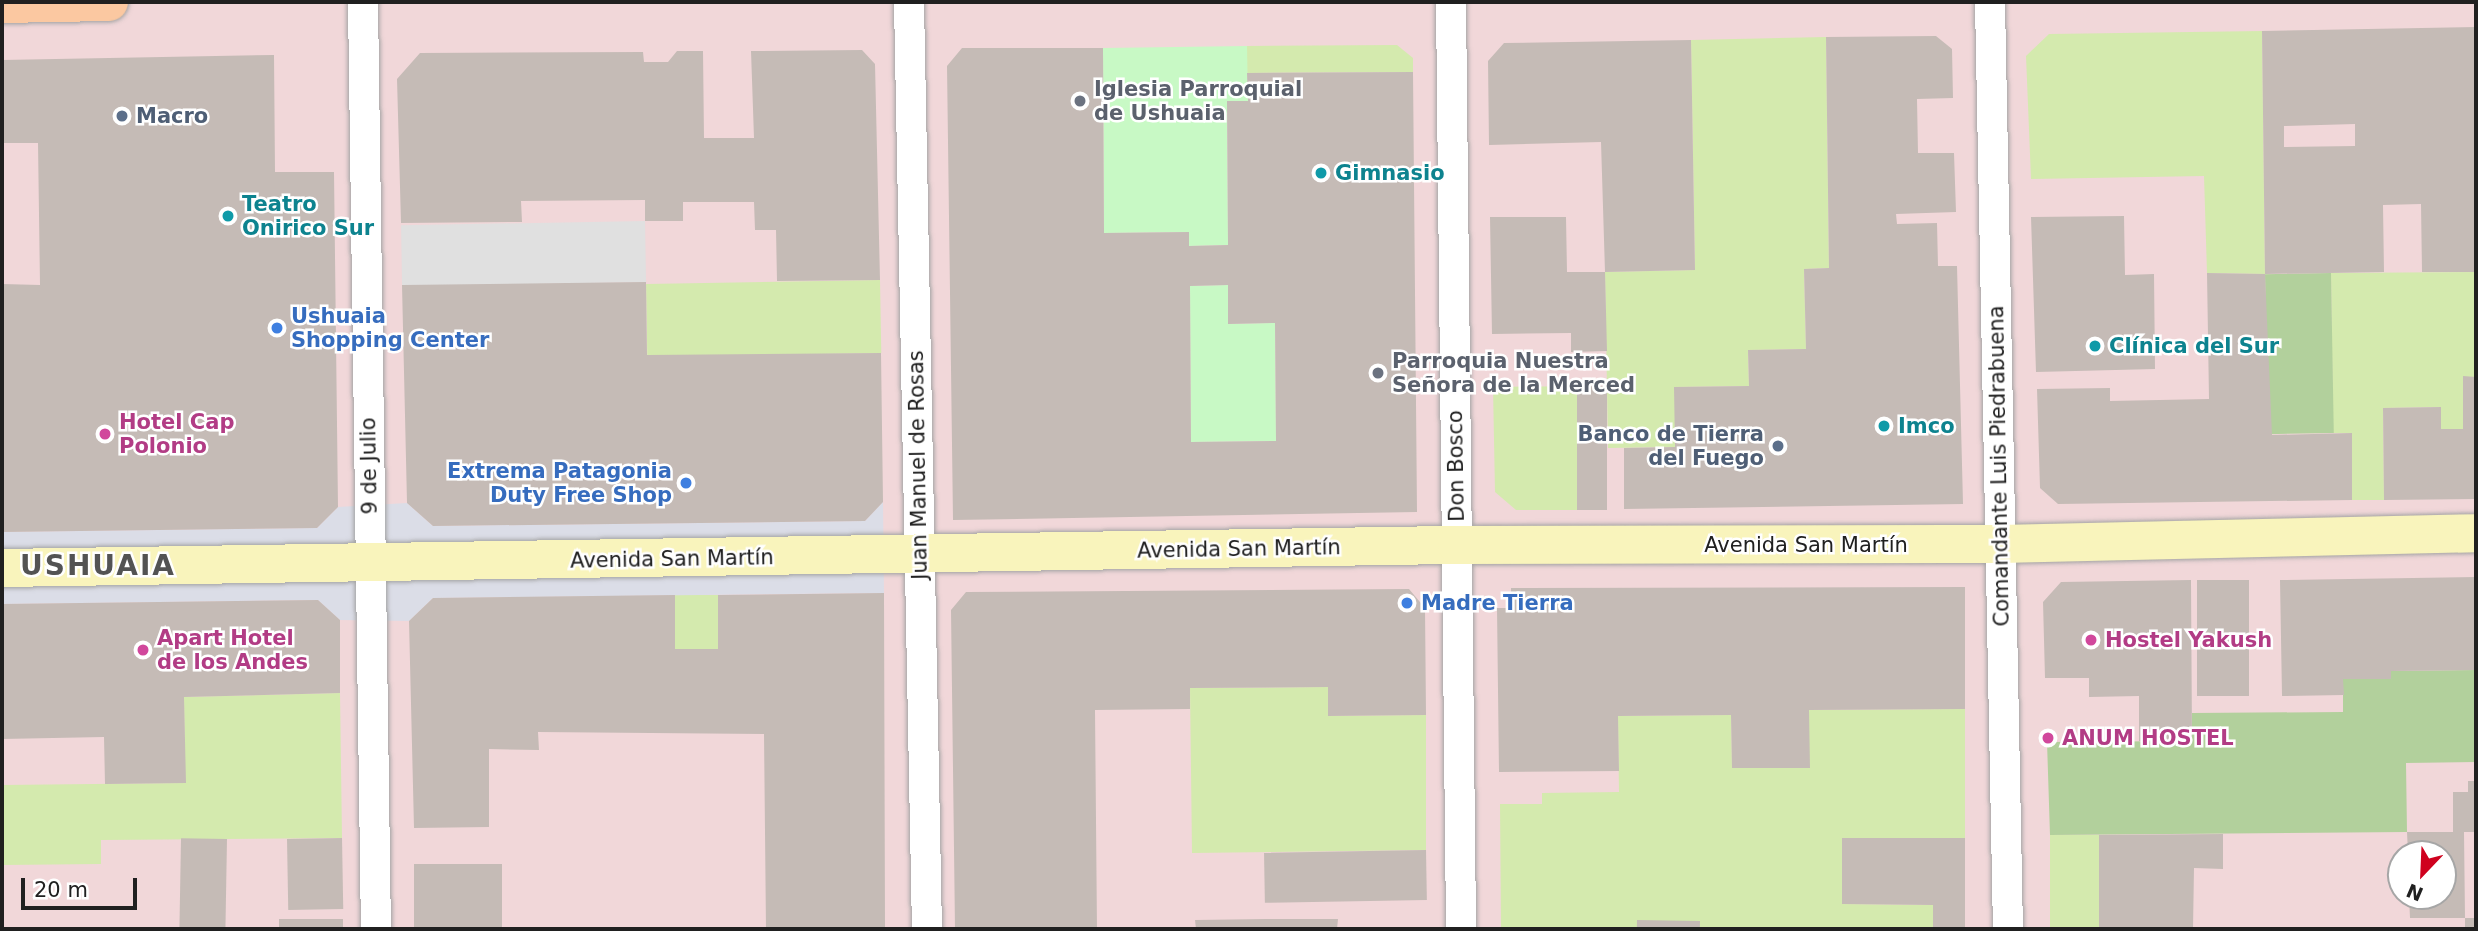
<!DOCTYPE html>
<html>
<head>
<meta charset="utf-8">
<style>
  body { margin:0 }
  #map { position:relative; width:2478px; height:931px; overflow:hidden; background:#f1ece7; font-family:"DejaVu Sans",sans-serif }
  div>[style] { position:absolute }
  .commercial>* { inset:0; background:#f1d7d9 }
  .grass>* { inset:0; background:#d4eaae; transform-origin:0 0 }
  .forest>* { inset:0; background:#b2d09c; transform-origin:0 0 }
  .park>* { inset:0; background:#c8f9c5 }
  .parking>* { inset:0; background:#e0e0e0; transform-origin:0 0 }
  .plaza>* { inset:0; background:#dbdde7 }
  .building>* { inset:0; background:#c5bbb6; transform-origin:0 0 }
  .roads { filter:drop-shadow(0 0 2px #a4a4a4) drop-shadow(0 0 2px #a4a4a4) }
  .minor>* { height:30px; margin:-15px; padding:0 15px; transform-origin:15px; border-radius:15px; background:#fff }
  .secondary>* { height:38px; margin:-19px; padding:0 19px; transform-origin:19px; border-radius:19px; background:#f9f4bc }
  .primary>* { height:38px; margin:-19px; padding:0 19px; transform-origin:19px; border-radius:19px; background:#fbc8a1 }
  .dots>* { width:19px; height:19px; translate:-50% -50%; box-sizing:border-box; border:4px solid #fff; border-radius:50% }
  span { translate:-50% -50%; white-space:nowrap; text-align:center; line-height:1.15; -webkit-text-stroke:5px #fff; paint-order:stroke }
  .worship-label { font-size:21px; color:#5b616d; font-weight:700 }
  .left { translate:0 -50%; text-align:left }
  .service-label { font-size:21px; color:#4e5e75; font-weight:700 }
  .right { translate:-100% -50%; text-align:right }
  .culture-label { font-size:21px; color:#0d838f; font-weight:700 }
  .shop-label { font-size:21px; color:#366cbe; font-weight:700 }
  .hotel-label { font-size:21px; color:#b23c85; font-weight:700 }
  .street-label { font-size:21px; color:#202020 }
  .district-label { font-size:28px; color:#535353; font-weight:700; letter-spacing:2px }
  .frame { position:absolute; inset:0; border:4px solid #202020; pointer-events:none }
  .north { position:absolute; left:2387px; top:840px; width:70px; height:70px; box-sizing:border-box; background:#fff; border:2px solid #a6a6a6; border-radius:50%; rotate:203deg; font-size:19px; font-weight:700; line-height:28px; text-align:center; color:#202020 }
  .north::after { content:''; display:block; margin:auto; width:24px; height:32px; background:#cf011e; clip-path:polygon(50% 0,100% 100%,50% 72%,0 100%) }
  .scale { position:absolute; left:21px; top:878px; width:116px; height:32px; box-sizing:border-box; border:4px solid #202020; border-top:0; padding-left:9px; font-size:21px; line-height:24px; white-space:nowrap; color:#202020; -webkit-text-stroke:5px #fff; paint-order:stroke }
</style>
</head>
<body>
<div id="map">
  <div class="commercial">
    <i style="clip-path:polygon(evenodd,2px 2px,2476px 2px,2476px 929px,2px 929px,2px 2px,2401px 854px,2443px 854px,2443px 896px,2401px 896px,2401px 854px)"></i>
  </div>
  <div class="grass">
    <i style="clip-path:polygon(2262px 31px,2265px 274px,2207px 273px,2204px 176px,2031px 179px,2026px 56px,2049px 34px)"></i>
    <i style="clip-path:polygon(1826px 37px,1829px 268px,1804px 269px,1806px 349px,1748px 350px,1749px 386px,1675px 387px,1675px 447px,1608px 448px,1605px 272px,1695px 270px,1691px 40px)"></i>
    <i style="clip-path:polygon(1397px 45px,1413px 58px,1413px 72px,1247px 73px,1247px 46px)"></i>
    <i style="clip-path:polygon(2476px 272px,2476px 377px,2463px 377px,2463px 429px,2441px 429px,2441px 407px,2383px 408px,2384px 500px,2352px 500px,2352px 433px,2333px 433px,2331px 273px)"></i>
    <i style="left:880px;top:280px;width:73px;height:234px;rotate:89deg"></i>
    <i style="clip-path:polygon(1577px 386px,1579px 510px,1516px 510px,1495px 492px,1493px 387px)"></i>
    <i style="left:675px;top:595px;width:43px;height:54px"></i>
    <i style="clip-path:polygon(1328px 687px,1329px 716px,1426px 715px,1426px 850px,1192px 853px,1190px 688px)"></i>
    <i style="clip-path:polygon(340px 693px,342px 838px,101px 840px,101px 864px,2px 865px,2px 785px,185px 783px,184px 697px)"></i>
    <i style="clip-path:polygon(1965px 709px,1965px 838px,1842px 838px,1842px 904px,1933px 905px,1933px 929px,1501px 929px,1500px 804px,1542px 804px,1542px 793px,1619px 792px,1618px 716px,1731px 715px,1732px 768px,1809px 768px,1809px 710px)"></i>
    <i style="left:2050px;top:835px;width:49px;height:94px"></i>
  </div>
  <div class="forest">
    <i style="left:2331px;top:273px;width:160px;height:66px;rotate:89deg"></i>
    <i style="clip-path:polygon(2476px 670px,2476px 762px,2406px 763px,2407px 832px,2050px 835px,2047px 742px,2192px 741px,2192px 713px,2343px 712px,2343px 679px,2391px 679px,2391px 671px)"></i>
  </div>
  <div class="park">
    <i style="clip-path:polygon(1247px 46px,1248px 101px,1227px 101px,1228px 245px,1189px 246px,1189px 232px,1104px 233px,1103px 48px)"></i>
    <i style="clip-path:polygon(1228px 285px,1228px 324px,1275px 323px,1276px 441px,1191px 442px,1190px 286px)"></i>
  </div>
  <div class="parking">
    <i style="left:645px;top:221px;width:61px;height:244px;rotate:89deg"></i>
  </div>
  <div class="plaza">
    <i style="clip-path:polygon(883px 502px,884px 593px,433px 598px,409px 621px,340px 620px,318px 600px,2px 604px,2px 532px,317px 528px,338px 507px,407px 503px,433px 526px,865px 521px)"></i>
  </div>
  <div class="building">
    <i style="clip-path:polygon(evenodd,2476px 27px,2476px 272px,2422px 272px,2421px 204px,2383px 205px,2384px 272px,2265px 274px,2262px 31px,2476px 27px,2355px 124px,2355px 146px,2284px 147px,2284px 126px,2355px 124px)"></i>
    <i style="clip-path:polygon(1936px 36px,1952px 49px,1953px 98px,1917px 99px,1918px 153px,1954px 153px,1956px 212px,1896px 214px,1897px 224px,1937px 223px,1938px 266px,1957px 266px,1963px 504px,1624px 509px,1624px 448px,1675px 447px,1674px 387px,1749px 386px,1748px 350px,1806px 349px,1804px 269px,1829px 268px,1826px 37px)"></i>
    <i style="clip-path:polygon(1691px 40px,1695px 270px,1605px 272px,1601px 142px,1489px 145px,1488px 61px,1504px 43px)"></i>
    <i style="clip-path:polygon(evenodd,962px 48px,1103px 48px,1104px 233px,1189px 232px,1189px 246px,1228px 245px,1227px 101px,1248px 101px,1247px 73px,1413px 72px,1417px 512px,953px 520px,947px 66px,962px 48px,1228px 285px,1228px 324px,1275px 323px,1276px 441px,1191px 442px,1190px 286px,1228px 285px)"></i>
    <i style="clip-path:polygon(862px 50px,875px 64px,880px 280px,777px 281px,776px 230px,755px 230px,754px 202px,683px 202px,683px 221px,645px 221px,645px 200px,521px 201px,522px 222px,401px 223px,397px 79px,420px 53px,643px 52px,644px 62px,668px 62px,677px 51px,703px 51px,704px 138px,754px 138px,751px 51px)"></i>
    <i style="clip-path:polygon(274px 55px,275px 172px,334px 172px,338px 507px,317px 528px,2px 532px,2px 284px,40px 285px,38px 143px,2px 143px,2px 60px)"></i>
    <i style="clip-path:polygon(2124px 216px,2125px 275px,2154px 274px,2155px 369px,2036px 372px,2031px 217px)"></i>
    <i style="clip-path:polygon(1490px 217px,1566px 217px,1567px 272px,1605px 272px,1607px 351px,1571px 352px,1571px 333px,1492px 334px)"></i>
    <i style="clip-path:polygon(2207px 273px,2265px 274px,2272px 435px,2352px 433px,2352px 500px,2058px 504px,2040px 488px,2037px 389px,2110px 388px,2110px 401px,2209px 399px)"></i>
    <i style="clip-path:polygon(646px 282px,647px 355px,881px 353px,883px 502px,865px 521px,433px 526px,407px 503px,402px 285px)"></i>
    <i style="clip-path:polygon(2463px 376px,2476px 377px,2476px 499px,2384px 500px,2383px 408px,2441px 407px,2441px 429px,2463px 429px)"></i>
    <i style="left:1577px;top:386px;width:30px;height:124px"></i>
    <i style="clip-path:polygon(2476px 577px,2476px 670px,2391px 671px,2391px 679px,2343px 679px,2344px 695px,2282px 696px,2280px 580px)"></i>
    <i style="clip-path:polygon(2191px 580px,2192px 741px,2139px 741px,2139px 696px,2089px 697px,2089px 678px,2045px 678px,2043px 602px,2061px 582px)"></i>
    <i style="left:2249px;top:580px;width:116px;height:52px;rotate:90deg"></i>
    <i style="clip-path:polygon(1965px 587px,1965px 709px,1809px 710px,1810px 768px,1732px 768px,1731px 715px,1618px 716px,1619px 771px,1499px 772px,1497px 608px,1511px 608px,1511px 588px)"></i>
    <i style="clip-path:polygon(1409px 589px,1425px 608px,1426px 715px,1328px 716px,1328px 687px,1190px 688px,1190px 709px,1095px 710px,1097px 929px,955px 929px,951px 610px,966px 592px)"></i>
    <i style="clip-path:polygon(884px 593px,885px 929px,766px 929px,764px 734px,538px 732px,539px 750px,489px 749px,489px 827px,414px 828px,409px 621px,433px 598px,675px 595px,675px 649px,718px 649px,718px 595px)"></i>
    <i style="clip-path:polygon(318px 600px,340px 620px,340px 693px,184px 697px,186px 783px,105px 784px,104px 737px,2px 739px,2px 604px)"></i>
    <i style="clip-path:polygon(2468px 781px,2476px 781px,2476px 832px,2464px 832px,2465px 918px,2410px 918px,2409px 896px,2443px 896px,2443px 854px,2408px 854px,2407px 832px,2453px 832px,2453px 792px,2468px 792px)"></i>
    <i style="clip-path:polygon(2223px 834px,2223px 869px,2194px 868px,2193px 929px,2099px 929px,2099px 835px)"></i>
    <i style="left:342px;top:838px;width:71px;height:55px;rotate:89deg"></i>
    <i style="clip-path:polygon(1842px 838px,1965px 838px,1965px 929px,1933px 929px,1933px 905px,1842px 904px)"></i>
    <i style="left:227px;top:839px;width:90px;height:46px;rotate:91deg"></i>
    <i style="left:1426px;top:850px;width:50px;height:162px;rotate:89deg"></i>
    <i style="left:414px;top:864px;width:88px;height:65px"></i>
    <i style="left:2465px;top:918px;width:11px;height:11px"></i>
    <i style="left:279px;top:919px;width:64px;height:10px"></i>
    <i style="clip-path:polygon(1265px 919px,1338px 919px,1337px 929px,1196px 929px,1195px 920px)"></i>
    <i style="left:1637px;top:920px;width:63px;height:9px;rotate:1deg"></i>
  </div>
  <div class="roads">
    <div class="minor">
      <i style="left:363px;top:2px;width:927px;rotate:89.2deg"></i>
      <i style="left:909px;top:2px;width:927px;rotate:88.89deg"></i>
      <i style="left:1451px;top:2px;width:927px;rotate:89.38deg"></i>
      <i style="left:1990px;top:2px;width:927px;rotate:88.89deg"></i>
    </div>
    <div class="secondary">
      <i style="left:2px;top:568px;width:1455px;rotate:-0.91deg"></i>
      <i style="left:1457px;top:545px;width:543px;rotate:-0.11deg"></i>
      <i style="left:2000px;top:544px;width:476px;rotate:-1.3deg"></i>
    </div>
    <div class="primary">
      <i style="left:2px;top:4px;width:107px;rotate:-1.1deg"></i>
    </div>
  </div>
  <div class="dots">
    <i style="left:1080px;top:101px;background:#6b7280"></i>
    <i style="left:122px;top:116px;background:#5c6f8a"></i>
    <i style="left:1321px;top:173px;background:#0f9aa8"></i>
    <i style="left:228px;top:216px;background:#0f9aa8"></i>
    <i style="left:277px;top:328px;background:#3f7fe0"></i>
    <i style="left:2095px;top:346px;background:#0f9aa8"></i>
    <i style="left:1378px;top:373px;background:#6b7280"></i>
    <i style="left:1884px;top:426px;background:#0f9aa8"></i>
    <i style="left:105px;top:434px;background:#d1479c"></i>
    <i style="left:1778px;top:446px;background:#5c6f8a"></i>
    <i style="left:686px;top:483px;background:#3f7fe0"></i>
    <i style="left:1407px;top:603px;background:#3f7fe0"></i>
    <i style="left:2091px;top:640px;background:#d1479c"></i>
    <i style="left:143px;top:650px;background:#d1479c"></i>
    <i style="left:2048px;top:738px;background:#d1479c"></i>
  </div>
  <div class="worship-label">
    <span class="left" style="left:1094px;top:101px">Iglesia Parroquial<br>de Ushuaia</span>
    <span class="left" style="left:1392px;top:373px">Parroquia Nuestra<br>Señora de la Merced</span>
  </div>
  <div class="service-label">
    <span class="left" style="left:136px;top:116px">Macro</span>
    <span class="right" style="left:1764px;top:446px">Banco de Tierra<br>del Fuego</span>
  </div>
  <div class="culture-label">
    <span class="left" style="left:1335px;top:173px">Gimnasio</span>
    <span class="left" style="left:242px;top:216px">Teatro<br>Onirico Sur</span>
    <span class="left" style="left:2109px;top:346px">Clínica del Sur</span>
    <span class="left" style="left:1898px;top:426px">Imco</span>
  </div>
  <div class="shop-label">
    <span class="left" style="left:291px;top:328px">Ushuaia<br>Shopping Center</span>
    <span class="right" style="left:672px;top:483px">Extrema Patagonia<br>Duty Free Shop</span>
    <span class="left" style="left:1421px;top:603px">Madre Tierra</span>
  </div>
  <div class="hotel-label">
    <span class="left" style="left:119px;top:434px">Hotel Cap<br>Polonio</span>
    <span class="left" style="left:157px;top:650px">Apart Hotel<br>de los Andes</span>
    <span class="left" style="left:2105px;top:640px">Hostel Yakush</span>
    <span class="left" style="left:2062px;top:738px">ANUM HOSTEL</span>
  </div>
  <div class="street-label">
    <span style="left:918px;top:465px;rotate:-91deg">Juan Manuel de Rosas</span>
    <span style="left:369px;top:466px;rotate:-91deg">9 de Julio</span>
    <span style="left:1456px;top:466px;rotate:-91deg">Don Bosco</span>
    <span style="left:1999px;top:466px;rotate:-91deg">Comandante Luis Piedrabuena</span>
    <span style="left:1806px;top:545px">Avenida San Martín</span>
    <span style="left:1239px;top:549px;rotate:-1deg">Avenida San Martín</span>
    <span style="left:672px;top:559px;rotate:-1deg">Avenida San Martín</span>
  </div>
  <div class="district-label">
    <span style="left:98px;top:566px">USHUAIA</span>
  </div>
  <div class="frame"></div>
  <div class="north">N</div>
  <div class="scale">20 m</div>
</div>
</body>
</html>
